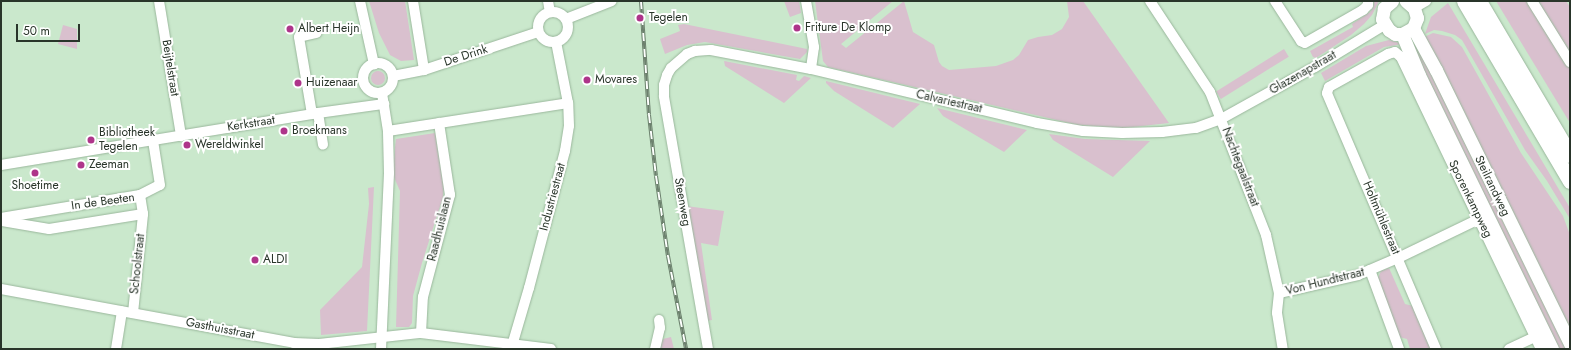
<!DOCTYPE html>
<html>
<head>
<meta charset="utf-8">
<style>
  body { margin:0 }
  #map { position:relative; width:1571px; height:350px; overflow:hidden; background:#cae8cc; font-family:Jost,sans-serif }
  div>[style] { position:absolute }
  .green>* { inset:0; background:#d9c0ce; transform-origin:0 0 }
  .round { border-radius:50% }
  .roads { filter:drop-shadow(0 0 1px #9ab79c) drop-shadow(0 0 1px #9ab79c) }
  .minor>* { height:10px; margin:-5px; padding:0 5px; transform-origin:5px; border-radius:5px; background:#fff }
  .minor>.ring { margin:-5px; padding:0; box-sizing:content-box; background:none; border:10px solid #fff; border-radius:50% }
  .major>* { height:13px; margin:-6.5px; padding:0 6.5px; transform-origin:6.5px; border-radius:6.5px; background:#fff }
  .highway>* { height:15px; margin:-7.5px; padding:0 7.5px; transform-origin:7.5px; border-radius:7.5px; background:#fff }
  .rail>* { height:4px; margin-top:-2px; transform-origin:0; background:repeating-linear-gradient(90deg,#fff 0 8px,#6c806d 0 16px); box-sizing:border-box; border-block:1px solid #6c806d }
  .dots>* { width:11px; height:11px; translate:-50% -50%; box-sizing:border-box; border:2px solid #fff; border-radius:50% }
  span { translate:-50% -50%; white-space:nowrap; text-align:center; line-height:1.15; -webkit-text-stroke:4px #fff; paint-order:stroke }
  .poi-label { font-size:12px; color:#29352a }
  .left { translate:0 -50%; text-align:left }
  .street-label { font-size:12px; color:#29352a }
  .frame { position:absolute; inset:0; border:2px solid #29352a; pointer-events:none }
  .scale { position:absolute; left:16px; top:24px; width:64px; height:18px; box-sizing:border-box; border:2px solid #29352a; border-top:0; padding-left:5px; font-size:12px; line-height:14px; white-space:nowrap; color:#29352a; -webkit-text-stroke:3px #fff; paint-order:stroke }
</style>
</head>
<body>
<div id="map">
  <div class="green">
    <i style="clip-path:polygon(369px 1px,405px 1px,414px 60px,401px 61px,390px 55px,379px 33px)"></i>
    <i style="clip-path:polygon(784px 1px,799px 1px,801px 13px,790px 17px)"></i>
    <i style="clip-path:polygon(815px 1px,893px 1px,841px 44px,846px 48px,904px 1px,913px 32px,934px 45px,939px 62px,942px 66px,949px 70px,996px 66px,1013px 60px,1019px 55px,1028px 40px,1038px 37px,1052px 35px,1062px 29px,1069px 17px,1067px 1px,1083px 1px,1169px 123px,1124px 128px,1078px 125px,828px 67px,823px 61px)"></i>
    <i style="clip-path:polygon(1374px 1px,1379px 1px,1372px 15px,1364px 24px,1351px 35px,1316px 58px,1313px 57px,1310px 51px,1353px 27px,1352px 24px,1370px 12px,1373px 8px)"></i>
    <i style="clip-path:polygon(1496px 1px,1528px 1px,1570px 67px,1570px 123px)"></i>
    <i style="clip-path:polygon(1536px 1px,1566px 1px,1570px 7px,1570px 55px)"></i>
    <i style="clip-path:polygon(1448px 3px,1570px 208px,1570px 219px,1547px 181px,1525px 150px,1462px 40px,1455px 35px,1442px 31px,1434px 30px,1425px 34px,1431px 17px)"></i>
    <i style="clip-path:polygon(684px 24px,807px 49px,807px 52px,800px 59px,705px 42px,687px 45px,665px 54px,660px 39px,680px 31px,678px 25px)"></i>
    <i style="clip-path:polygon(63px 25px,77px 29px,77px 49px,58px 44px)"></i>
    <i style="clip-path:polygon(1433px 33px,1451px 37px,1462px 47px,1521px 153px,1563px 216px,1570px 235px,1570px 339px,1422px 38px)"></i>
    <i style="clip-path:polygon(1389px 40px,1403px 44px,1384px 47px,1325px 81px,1321px 73px,1366px 46px)"></i>
    <i style="clip-path:polygon(1417px 42px,1569px 349px,1557px 349px,1412px 45px)"></i>
    <i style="left:1284px;top:49px;width:9px;height:80px;rotate:58deg"></i>
    <i style="clip-path:polygon(724px 61px,797px 75px,796px 80px,799px 81px,804px 76px,811px 78px,784px 103px,725px 66px)"></i>
    <i class="round" style="left:371px;top:71px;width:14px;height:14px"></i>
    <i style="clip-path:polygon(826px 81px,920px 104px,893px 128px,834px 91px,826px 83px)"></i>
    <i style="clip-path:polygon(937px 108px,1027px 130px,1004px 152px,943px 116px)"></i>
    <i style="clip-path:polygon(435px 133px,444px 187px,443px 197px,422px 263px,413px 296px,412px 323px,409px 327px,396px 327px,400px 191px,393px 175px,395px 147px,396px 139px)"></i>
    <i style="clip-path:polygon(1049px 134px,1085px 139px,1150px 141px,1113px 177px,1053px 140px)"></i>
    <i style="clip-path:polygon(374px 187px,367px 331px,321px 335px,320px 310px,362px 267px,369px 204px,368px 188px)"></i>
    <i style="clip-path:polygon(686px 206px,724px 211px,718px 246px,701px 243px,712px 320px,706px 321px)"></i>
    <i style="clip-path:polygon(1389px 268px,1405px 304px,1413px 306px,1432px 349px,1410px 349px,1407px 339px,1399px 337px,1378px 278px,1381px 271px)"></i>
    <i style="clip-path:polygon(671px 337px,674px 349px,659px 349px,663px 339px)"></i>
  </div>
  <div class="roads">
    <div class="minor">
      <i style="left:159px;top:1px;width:137px;rotate:80.7deg"></i>
      <i style="left:360px;top:1px;width:65px;rotate:77.5deg"></i>
      <i style="left:413px;top:1px;width:70px;rotate:80.9deg"></i>
      <i style="left:548px;top:1px;width:11px;rotate:80deg"></i>
      <i style="left:806px;top:1px;width:47px;rotate:80.1deg"></i>
      <i style="left:814px;top:47px;width:22px;rotate:98deg"></i>
      <i style="left:1150px;top:1px;width:109px;rotate:56.6deg"></i>
      <i style="left:1210px;top:92px;width:154px;rotate:68.6deg"></i>
      <i style="left:1266px;top:235px;width:59px;rotate:77.4deg"></i>
      <i style="left:1279px;top:293px;width:20px;rotate:96deg"></i>
      <i style="left:1277px;top:313px;width:36px;rotate:81deg"></i>
      <i style="left:1275px;top:1px;width:48px;rotate:57deg"></i>
      <i style="left:1301px;top:41px;width:4px;rotate:27deg"></i>
      <i style="left:1305px;top:43px;width:67px;rotate:-29.6deg"></i>
      <i style="left:1363px;top:10px;width:7px;rotate:-45deg"></i>
      <i style="left:1368px;top:5px;width:4px;rotate:-90deg"></i>
      <i style="left:1532px;top:1px;width:72px;rotate:58.1deg"></i>
      <i style="left:1414px;top:8px;width:14px;rotate:-30deg"></i>
      <i class="ring" style="left:538px;top:12px;width:20px;height:20px"></i>
      <i style="left:566px;top:19px;width:49px;rotate:-21.4deg"></i>
      <i class="ring" style="left:363px;top:63px;width:20px;height:20px"></i>
      <i style="left:393px;top:76px;width:32px;rotate:-11deg"></i>
      <i style="left:424px;top:70px;width:120px;rotate:-18.4deg"></i>
      <i style="left:318px;top:113px;width:32px;rotate:81deg"></i>
      <i style="left:312px;top:114px;width:78px;rotate:-99.6deg"></i>
      <i style="left:299px;top:37px;width:18px;rotate:-13deg"></i>
      <i style="left:388px;top:131px;width:182px;rotate:-8.8deg"></i>
      <i style="left:1px;top:165px;width:321px;rotate:-9.3deg"></i>
      <i style="left:318px;top:113px;width:67px;rotate:-7.8deg"></i>
      <i style="left:140px;top:195px;width:22px;rotate:-27deg"></i>
      <i style="left:160px;top:185px;width:45px;rotate:-99deg"></i>
      <i style="left:1px;top:218px;width:141px;rotate:-9.4deg"></i>
      <i style="left:140px;top:195px;width:19px;rotate:81deg"></i>
      <i style="left:143px;top:214px;width:95px;rotate:170.9deg"></i>
      <i style="left:49px;top:229px;width:49px;rotate:-170.5deg"></i>
      <i style="left:1370px;top:270px;width:84px;rotate:69.8deg"></i>
      <i style="left:1px;top:289px;width:298px;rotate:10.4deg"></i>
      <i style="left:294px;top:343px;width:25px;rotate:2deg"></i>
      <i style="left:319px;top:344px;width:103px;rotate:-6.2deg"></i>
      <i style="left:421px;top:333px;width:131px;rotate:7deg"></i>
      <i style="left:1279px;top:293px;width:81px;rotate:-12.8deg"></i>
      <i style="left:1358px;top:275px;width:43px;rotate:-23deg"></i>
      <i style="left:1398px;top:258px;width:90px;rotate:-25.7deg"></i>
      <i style="left:133px;top:313px;width:100px;rotate:-84.2deg"></i>
      <i style="left:421px;top:333px;width:36px;rotate:-87deg"></i>
      <i style="left:423px;top:297px;width:106px;rotate:-75.2deg"></i>
      <i style="left:450px;top:195px;width:73px;rotate:-98.7deg"></i>
      <i style="left:116px;top:349px;width:38px;rotate:-81deg"></i>
      <i style="left:381px;top:349px;width:176px;rotate:-87.4deg"></i>
      <i style="left:389px;top:173px;width:42px;rotate:-91.4deg"></i>
      <i style="left:388px;top:131px;width:38px;rotate:-99deg"></i>
      <i style="left:511px;top:349px;width:64px;rotate:-73.6deg"></i>
      <i style="left:529px;top:288px;width:142px;rotate:-75.3deg"></i>
      <i style="left:565px;top:151px;width:25px;rotate:-81deg"></i>
      <i style="left:569px;top:126px;width:23px;rotate:-92deg"></i>
      <i style="left:568px;top:103px;width:62px;rotate:-101.1deg"></i>
      <i style="left:655px;top:349px;width:22px;rotate:-77deg"></i>
      <i style="left:660px;top:328px;width:8px;rotate:-97deg"></i>
      <i style="left:708px;top:349px;width:257px;rotate:-99.9deg"></i>
      <i style="left:664px;top:96px;width:11px;rotate:-90deg"></i>
      <i style="left:664px;top:85px;width:10px;rotate:-73deg"></i>
      <i style="left:667px;top:75px;width:8px;rotate:-60deg"></i>
      <i style="left:671px;top:68px;width:21px;rotate:-41deg"></i>
      <i style="left:687px;top:54px;width:9px;rotate:-21deg"></i>
      <i style="left:695px;top:51px;width:16px;rotate:-4deg"></i>
      <i style="left:711px;top:50px;width:102px;rotate:10.8deg"></i>
      <i style="left:811px;top:69px;width:232px;rotate:13.4deg"></i>
      <i style="left:1037px;top:123px;width:47px;rotate:9.9deg"></i>
      <i style="left:1083px;top:131px;width:39px;rotate:3deg"></i>
      <i style="left:1122px;top:133px;width:40px;rotate:-1.4deg"></i>
      <i style="left:1162px;top:132px;width:34px;rotate:-7deg"></i>
      <i style="left:1196px;top:128px;width:27px;rotate:-20deg"></i>
      <i style="left:1221px;top:119px;width:107px;rotate:-29deg"></i>
      <i style="left:1315px;top:67px;width:81px;rotate:-31.3deg"></i>
      <i style="left:1436px;top:349px;width:278px;rotate:-113.1deg"></i>
      <i style="left:1327px;top:93px;width:6px;rotate:-72deg"></i>
      <i style="left:1329px;top:87px;width:68px;rotate:-29.2deg"></i>
      <i style="left:1388px;top:54px;width:7px;rotate:-16deg"></i>
      <i style="left:1395px;top:52px;width:8px;rotate:40deg"></i>
      <i style="left:1401px;top:57px;width:324px;rotate:64.4deg"></i>
      <i style="left:1509px;top:349px;width:29px;rotate:-25deg"></i>
    </div>
    <div class="major">
      <i style="left:1392px;top:1px;width:11px;rotate:139deg"></i>
      <i style="left:1384px;top:8px;width:11px;rotate:100deg"></i>
      <i style="left:1382px;top:19px;width:13px;rotate:58deg"></i>
      <i style="left:1389px;top:30px;width:7px;rotate:34deg"></i>
      <i style="left:1395px;top:34px;width:7px"></i>
      <i style="left:1402px;top:34px;width:13px;rotate:-29deg"></i>
      <i style="left:1413px;top:28px;width:11px;rotate:-68deg"></i>
      <i style="left:1417px;top:18px;width:10px;rotate:-107deg"></i>
      <i style="left:1414px;top:8px;width:11px;rotate:-139deg"></i>
      <i style="left:1413px;top:28px;width:48px;rotate:61.3deg"></i>
      <i style="left:1436px;top:70px;width:305px;rotate:63.9deg"></i>
      <i style="left:1402px;top:34px;width:44px;rotate:67.5deg"></i>
      <i style="left:1419px;top:75px;width:305px;rotate:64.1deg"></i>
    </div>
    <div class="highway">
      <i style="left:1464px;top:1px;width:209px;rotate:59.5deg"></i>
      <i style="left:1479px;top:1px;width:179px;rotate:59.4deg"></i>
    </div>
  </div>
  <div class="rail">
    <i style="left:641px;top:1px;width:114px;rotate:86deg"></i>
    <i style="left:649px;top:115px;width:61px;rotate:83.5deg"></i>
    <i style="left:656px;top:176px;width:81px;rotate:81.5deg"></i>
    <i style="left:668px;top:256px;width:95px;rotate:79deg"></i>
  </div>
  <div class="dots">
    <i style="left:640px;top:18px;background:#ae358a"></i>
    <i style="left:797px;top:28px;background:#ae358a"></i>
    <i style="left:290px;top:29px;background:#ae358a"></i>
    <i style="left:587px;top:80px;background:#ae358a"></i>
    <i style="left:298px;top:83px;background:#ae358a"></i>
    <i style="left:284px;top:131px;background:#ae358a"></i>
    <i style="left:91px;top:140px;background:#ae358a"></i>
    <i style="left:187px;top:145px;background:#ae358a"></i>
    <i style="left:81px;top:165px;background:#ae358a"></i>
    <i style="left:35px;top:173px;background:#ae358a"></i>
    <i style="left:255px;top:260px;background:#ae358a"></i>
  </div>
  <div class="poi-label">
    <span class="left" style="left:649px;top:18px">Tegelen</span>
    <span class="left" style="left:805px;top:28px">Friture De Klomp</span>
    <span class="left" style="left:298px;top:29px">Albert Heijn</span>
    <span class="left" style="left:595px;top:80px">Movares</span>
    <span class="left" style="left:306px;top:83px">Huizenaar</span>
    <span class="left" style="left:292px;top:131px">Broekmans</span>
    <span class="left" style="left:99px;top:140px">Bibliotheek<br>Tegelen</span>
    <span class="left" style="left:195px;top:145px">Wereldwinkel</span>
    <span class="left" style="left:89px;top:165px">Zeeman</span>
    <span style="left:35px;top:186px">Shoetime</span>
    <span class="left" style="left:263px;top:260px">ALDI</span>
  </div>
  <div class="street-label">
    <span style="left:466px;top:56px;rotate:-18deg">De Drink</span>
    <span style="left:170px;top:68px;rotate:81deg">Beijtelstraat</span>
    <span style="left:1303px;top:73px;rotate:-30deg">Glazenapstraat</span>
    <span style="left:949px;top:102px;rotate:13deg">Calvariestraat</span>
    <span style="left:251px;top:124px;rotate:-9deg">Kerkstraat</span>
    <span style="left:1240px;top:167px;rotate:69deg">Nachtegaalstraat</span>
    <span style="left:1492px;top:186px;rotate:64deg">Steilrandweg</span>
    <span style="left:553px;top:197px;rotate:-75deg">Industriestraat</span>
    <span style="left:1470px;top:199px;rotate:64deg">Sporenkampweg</span>
    <span style="left:103px;top:202px;rotate:-8deg">In de Beeten</span>
    <span style="left:682px;top:202px;rotate:80deg">Steenweg</span>
    <span style="left:1381px;top:218px;rotate:67deg">Holtmühlestraat</span>
    <span style="left:440px;top:229px;rotate:-76deg">Raadhuislaan</span>
    <span style="left:138px;top:264px;rotate:-84deg">Schoolstraat</span>
    <span style="left:1325px;top:282px;rotate:-14deg">Von Hundtstraat</span>
    <span style="left:220px;top:329px;rotate:11deg">Gasthuisstraat</span>
  </div>
  <div class="frame"></div>
  <div class="scale">50 m</div>
</div>
</body>
</html>
